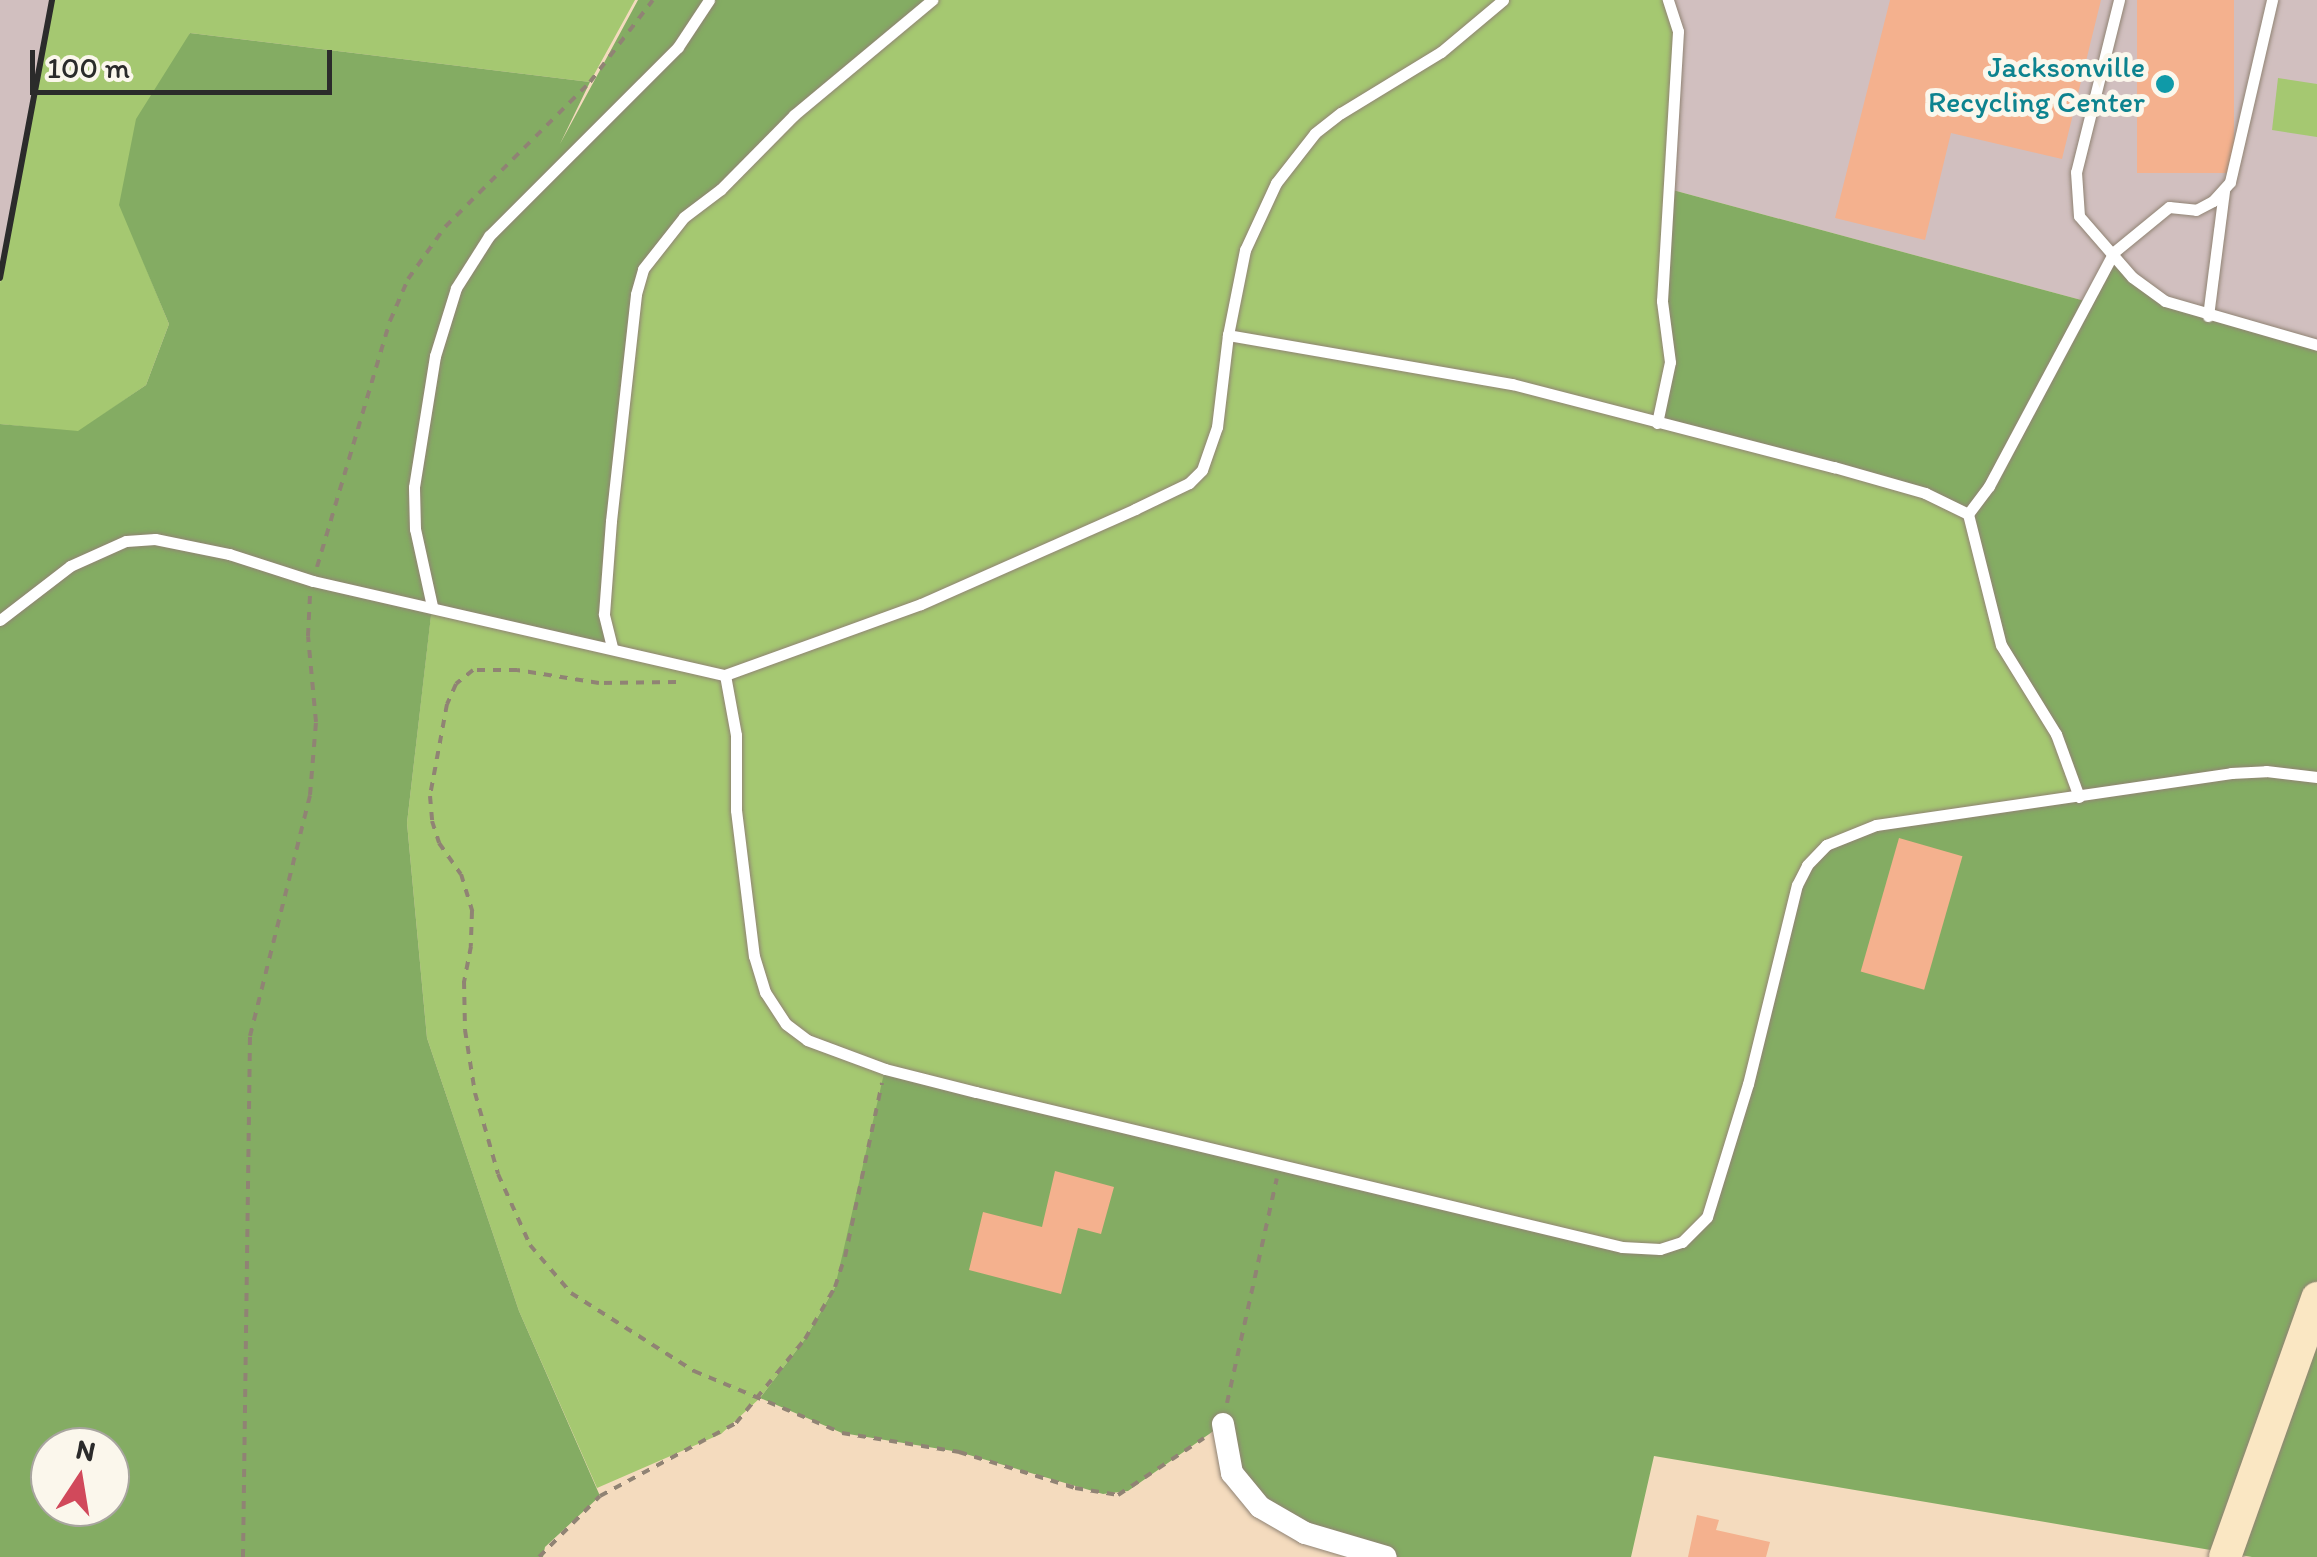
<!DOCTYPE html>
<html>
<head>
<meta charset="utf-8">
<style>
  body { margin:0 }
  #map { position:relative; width:2317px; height:1557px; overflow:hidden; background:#f4dbbe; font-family:Itim,sans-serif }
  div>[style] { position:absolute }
  .industrial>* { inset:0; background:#d1bfbf }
  .green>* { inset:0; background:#a5c871 }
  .forest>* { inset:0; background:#84ac63 }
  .building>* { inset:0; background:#f4b18e; transform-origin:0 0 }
  .path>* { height:4px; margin-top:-2px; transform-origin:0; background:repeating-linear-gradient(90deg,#908374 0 8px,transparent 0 16px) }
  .roads { filter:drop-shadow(0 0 2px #908374) drop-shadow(0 0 2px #908374) }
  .lane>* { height:11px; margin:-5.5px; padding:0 5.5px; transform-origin:5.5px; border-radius:5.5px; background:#fff }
  .street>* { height:22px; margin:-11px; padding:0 11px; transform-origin:11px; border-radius:11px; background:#fff }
  .secondary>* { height:32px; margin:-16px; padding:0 16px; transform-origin:16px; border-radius:16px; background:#fae7c3 }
  .rail>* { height:6px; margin:-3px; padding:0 3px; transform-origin:3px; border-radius:3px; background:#2b2b2b }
  .dots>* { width:28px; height:28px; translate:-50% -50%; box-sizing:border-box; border:5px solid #fbf7ec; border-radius:50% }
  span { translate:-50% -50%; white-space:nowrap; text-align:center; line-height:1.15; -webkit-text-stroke:10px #fbf7ec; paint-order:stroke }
  .culture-label { font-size:30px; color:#0d838f }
  .right { translate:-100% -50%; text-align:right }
  .north { position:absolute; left:30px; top:1427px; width:100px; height:100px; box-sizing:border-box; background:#fbf7ec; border:2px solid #a8a59f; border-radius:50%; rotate:12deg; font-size:28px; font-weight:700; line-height:40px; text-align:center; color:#2b2b2b }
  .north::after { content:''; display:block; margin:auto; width:35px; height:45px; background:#d1495b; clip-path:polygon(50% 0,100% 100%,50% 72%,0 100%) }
  .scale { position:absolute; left:30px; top:50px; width:302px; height:45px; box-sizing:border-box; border:5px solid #2b2b2b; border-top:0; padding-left:12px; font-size:30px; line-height:35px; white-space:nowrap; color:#2b2b2b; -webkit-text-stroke:8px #fbf7ec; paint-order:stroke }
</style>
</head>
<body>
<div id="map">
  <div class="industrial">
    <i style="clip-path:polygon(0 0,52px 0,0 283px)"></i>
    <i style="clip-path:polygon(1668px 0,2317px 0,2317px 345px,2085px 301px,1669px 189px)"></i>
  </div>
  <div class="green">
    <i style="clip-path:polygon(52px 0,635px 0,590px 82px,190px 33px,120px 205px,169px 324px,146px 385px,78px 432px,0 424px,0 283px)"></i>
    <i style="clip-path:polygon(932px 0,1668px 0,1674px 15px,1664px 283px,1925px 493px,1968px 514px,2079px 797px,1682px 1242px,1622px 1247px,886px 1069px,845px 1257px,835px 1287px,805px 1339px,760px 1398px,721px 1434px,597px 1488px,519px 1311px,427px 1038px,407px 823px,432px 606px,605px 631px,636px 294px,651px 253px,794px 115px)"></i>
    <i style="clip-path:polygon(2278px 78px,2317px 84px,2317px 137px,2272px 130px)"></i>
  </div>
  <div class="forest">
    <i style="clip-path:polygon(evenodd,638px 0,932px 0,684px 217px,643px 268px,604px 614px,612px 647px,432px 607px,407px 823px,427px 1038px,519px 1311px,600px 1496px,545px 1547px,543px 1557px,0 1557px,0 424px,78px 431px,146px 385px,169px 324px,119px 205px,136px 119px,190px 33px,590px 82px,560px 144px,638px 0,50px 1447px,110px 1447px,110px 1507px,50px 1507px,50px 1447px)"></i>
    <i style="clip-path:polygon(1669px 189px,2085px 301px,2114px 252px,2152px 293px,2317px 345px,2317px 1557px,2252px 1557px,1654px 1456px,1631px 1557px,1386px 1557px,1260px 1507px,1222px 1425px,1128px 1491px,1103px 1494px,959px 1452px,842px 1433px,760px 1398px,805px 1339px,835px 1287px,885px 1069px,1622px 1247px,1682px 1242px,1707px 1217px,1797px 885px,1840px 836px,2079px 797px,2069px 760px,2008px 659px,1968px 514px,1925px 493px,1657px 423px,1669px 378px,1662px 301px)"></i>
  </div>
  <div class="building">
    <i style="clip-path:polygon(1890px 0,2101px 0,2062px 159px,1951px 133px,1925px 240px,1835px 218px)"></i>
    <i style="left:2137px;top:0;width:97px;height:173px"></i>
    <i style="left:1899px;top:838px;width:66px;height:139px;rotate:16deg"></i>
    <i style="clip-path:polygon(1055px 1171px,1114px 1187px,1101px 1234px,1078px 1228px,1061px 1294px,969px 1270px,983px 1212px,1042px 1227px)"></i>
    <i style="clip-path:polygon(1697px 1515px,1719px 1520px,1716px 1530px,1770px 1542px,1766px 1557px,1688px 1557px)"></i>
  </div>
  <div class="path">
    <i style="left:317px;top:567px;width:257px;rotate:-73.5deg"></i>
    <i style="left:390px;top:321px;width:46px;rotate:-66.8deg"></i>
    <i style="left:408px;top:279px;width:64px;rotate:-54.6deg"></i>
    <i style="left:445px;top:227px;width:205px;rotate:-45deg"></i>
    <i style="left:590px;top:82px;width:103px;rotate:-52.5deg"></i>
    <i style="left:676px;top:682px;width:77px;rotate:179.3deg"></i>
    <i style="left:599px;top:683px;width:83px;rotate:-171deg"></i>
    <i style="left:517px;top:670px;width:44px;rotate:180deg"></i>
    <i style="left:473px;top:670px;width:22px;rotate:141deg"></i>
    <i style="left:456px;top:684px;width:22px;rotate:114deg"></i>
    <i style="left:447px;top:704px;width:94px;rotate:100.5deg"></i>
    <i style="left:430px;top:796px;width:25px;rotate:85deg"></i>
    <i style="left:432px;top:821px;width:23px;rotate:72deg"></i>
    <i style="left:439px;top:843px;width:38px;rotate:55deg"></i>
    <i style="left:461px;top:874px;width:39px;rotate:73deg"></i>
    <i style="left:472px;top:911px;width:35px;rotate:92deg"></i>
    <i style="left:471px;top:946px;width:36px;rotate:101deg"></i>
    <i style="left:464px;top:981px;width:49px;rotate:88.8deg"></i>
    <i style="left:465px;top:1030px;width:64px;rotate:81deg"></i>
    <i style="left:475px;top:1093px;width:84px;rotate:74.1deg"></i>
    <i style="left:498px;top:1174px;width:78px;rotate:65.7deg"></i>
    <i style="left:530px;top:1245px;width:63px;rotate:49.5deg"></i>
    <i style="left:571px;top:1293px;width:146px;rotate:32.4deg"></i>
    <i style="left:694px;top:1371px;width:160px;rotate:22.7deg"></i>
    <i style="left:842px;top:1433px;width:119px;rotate:9.2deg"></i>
    <i style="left:959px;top:1452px;width:121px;rotate:17.2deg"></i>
    <i style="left:1075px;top:1488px;width:44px;rotate:9.2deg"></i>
    <i style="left:1118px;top:1495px;width:103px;rotate:-33.5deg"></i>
    <i style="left:1227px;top:1403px;width:230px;rotate:-77.5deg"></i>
    <i style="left:243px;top:1557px;width:521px;rotate:-89.23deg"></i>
    <i style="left:250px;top:1036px;width:248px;rotate:-76deg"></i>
    <i style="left:310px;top:795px;width:73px;rotate:-85.3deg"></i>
    <i style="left:316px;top:722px;width:86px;rotate:-95.3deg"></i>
    <i style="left:308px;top:636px;width:41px;rotate:-87.2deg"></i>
    <i style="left:539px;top:1557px;width:86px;rotate:-45deg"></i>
    <i style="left:600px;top:1496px;width:154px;rotate:-28.2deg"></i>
    <i style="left:736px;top:1423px;width:109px;rotate:-50.6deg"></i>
    <i style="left:805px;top:1339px;width:60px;rotate:-60deg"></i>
    <i style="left:835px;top:1287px;width:32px;rotate:-72deg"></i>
    <i style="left:845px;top:1257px;width:178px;rotate:-78deg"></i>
  </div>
  <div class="roads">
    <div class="lane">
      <i style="left:2119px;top:0;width:177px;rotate:104deg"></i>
      <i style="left:2076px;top:172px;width:44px;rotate:86.1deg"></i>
      <i style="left:2079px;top:216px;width:81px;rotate:49deg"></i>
      <i style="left:2132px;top:277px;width:41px;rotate:36deg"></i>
      <i style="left:2165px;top:301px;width:158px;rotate:16.1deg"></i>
      <i style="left:2208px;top:316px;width:126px;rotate:-82.7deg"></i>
      <i style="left:1228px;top:335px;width:288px;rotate:9.8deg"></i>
      <i style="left:1512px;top:384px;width:333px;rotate:14.5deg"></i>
      <i style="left:1834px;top:467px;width:95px;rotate:15.9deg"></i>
      <i style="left:1925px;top:493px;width:48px;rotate:26deg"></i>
      <i style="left:1968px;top:514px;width:135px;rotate:75.9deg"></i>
      <i style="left:2001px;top:645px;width:105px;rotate:58.3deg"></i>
      <i style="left:2056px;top:734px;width:67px;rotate:69.9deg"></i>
      <i style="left:1657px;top:423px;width:62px;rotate:-78deg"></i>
      <i style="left:1670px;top:362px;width:62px;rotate:-97.5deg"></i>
      <i style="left:1662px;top:301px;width:270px;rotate:-86.6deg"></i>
      <i style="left:1678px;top:31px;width:33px;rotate:-108deg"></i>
      <i style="left:1968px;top:514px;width:35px;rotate:-53deg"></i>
      <i style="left:1989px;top:486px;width:265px;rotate:-61.9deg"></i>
      <i style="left:2114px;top:252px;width:71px;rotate:-39.3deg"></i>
      <i style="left:2169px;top:207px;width:27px;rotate:6deg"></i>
      <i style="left:2196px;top:210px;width:19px;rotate:-28deg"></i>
      <i style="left:2213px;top:201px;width:25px;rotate:-48deg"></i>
      <i style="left:2230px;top:182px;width:187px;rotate:-77deg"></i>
      <i style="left:432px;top:606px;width:79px;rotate:-102.4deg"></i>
      <i style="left:415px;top:529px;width:42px;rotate:-91.4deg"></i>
      <i style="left:414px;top:487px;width:133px;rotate:-80.9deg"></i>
      <i style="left:435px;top:356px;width:71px;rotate:-72.8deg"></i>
      <i style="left:456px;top:288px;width:62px;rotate:-57.6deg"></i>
      <i style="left:489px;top:236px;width:267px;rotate:-45deg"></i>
      <i style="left:678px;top:47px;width:56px;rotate:-56.6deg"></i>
      <i style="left:0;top:620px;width:88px;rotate:-37.6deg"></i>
      <i style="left:70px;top:566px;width:61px;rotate:-24.1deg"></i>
      <i style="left:126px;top:541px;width:29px;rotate:-4deg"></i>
      <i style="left:155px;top:539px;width:76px;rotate:11.5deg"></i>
      <i style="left:229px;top:554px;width:88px;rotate:17.8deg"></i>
      <i style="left:313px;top:581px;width:423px;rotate:12.9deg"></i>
      <i style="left:725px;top:675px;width:208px;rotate:-19.9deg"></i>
      <i style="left:921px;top:604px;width:234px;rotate:-23.9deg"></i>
      <i style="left:1135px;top:509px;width:60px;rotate:-25.7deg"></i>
      <i style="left:1189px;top:483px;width:18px;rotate:-45deg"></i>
      <i style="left:1202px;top:470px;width:46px;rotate:-70.8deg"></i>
      <i style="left:1217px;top:427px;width:93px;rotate:-83.2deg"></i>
      <i style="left:1228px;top:335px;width:87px;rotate:-78.7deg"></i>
      <i style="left:1245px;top:250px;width:74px;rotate:-65.2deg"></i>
      <i style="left:1276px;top:183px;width:63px;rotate:-52deg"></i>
      <i style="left:1315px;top:133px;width:33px;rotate:-38deg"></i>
      <i style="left:1341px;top:113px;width:117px;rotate:-31.4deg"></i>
      <i style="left:1441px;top:52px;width:81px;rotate:-40deg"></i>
      <i style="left:612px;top:647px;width:34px;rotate:-104deg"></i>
      <i style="left:604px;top:614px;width:93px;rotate:-85.7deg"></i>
      <i style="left:611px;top:521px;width:228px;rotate:-83.7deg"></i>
      <i style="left:636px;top:294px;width:26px;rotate:-74deg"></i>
      <i style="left:643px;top:269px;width:66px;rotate:-51.7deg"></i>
      <i style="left:684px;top:217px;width:46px;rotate:-37.1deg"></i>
      <i style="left:721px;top:189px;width:104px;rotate:-45.4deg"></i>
      <i style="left:794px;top:115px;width:180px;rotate:-39.8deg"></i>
      <i style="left:725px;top:675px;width:61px;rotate:79.6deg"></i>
      <i style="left:736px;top:735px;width:75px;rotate:90deg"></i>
      <i style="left:736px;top:810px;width:147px;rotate:83deg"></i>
      <i style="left:754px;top:956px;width:38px;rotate:73deg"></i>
      <i style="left:765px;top:992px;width:38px;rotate:57deg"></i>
      <i style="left:786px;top:1024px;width:26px;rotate:37deg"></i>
      <i style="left:807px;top:1040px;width:83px;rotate:20.4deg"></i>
      <i style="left:885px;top:1069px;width:94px;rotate:14.2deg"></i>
      <i style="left:976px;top:1092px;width:664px;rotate:13.49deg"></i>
      <i style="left:1622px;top:1247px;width:38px;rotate:3deg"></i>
      <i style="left:1660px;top:1249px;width:23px;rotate:-18deg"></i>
      <i style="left:1682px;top:1242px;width:35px;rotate:-45deg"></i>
      <i style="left:1707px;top:1217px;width:139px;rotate:-72.9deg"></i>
      <i style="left:1748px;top:1084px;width:205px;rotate:-76.2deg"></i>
      <i style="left:1797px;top:885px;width:22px;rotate:-63deg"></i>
      <i style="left:1807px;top:865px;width:28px;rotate:-46deg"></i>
      <i style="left:1826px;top:845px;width:54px;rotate:-21.8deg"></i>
      <i style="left:1876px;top:825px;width:359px;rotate:-8.3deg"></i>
      <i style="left:2231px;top:773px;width:35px;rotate:-3deg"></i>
      <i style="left:2266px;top:771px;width:51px;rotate:6.7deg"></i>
    </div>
    <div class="street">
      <i style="left:1223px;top:1424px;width:50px;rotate:79.6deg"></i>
      <i style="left:1232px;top:1473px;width:44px;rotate:50.5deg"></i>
      <i style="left:1260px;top:1507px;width:52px;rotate:30deg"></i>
      <i style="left:1305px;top:1533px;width:84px;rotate:16.5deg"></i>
    </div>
    <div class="secondary">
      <i style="left:2225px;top:1557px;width:275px;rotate:-70.4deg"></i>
    </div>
  </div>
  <div class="rail">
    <i style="left:0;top:278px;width:283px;rotate:-79.4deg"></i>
  </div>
  <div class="dots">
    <i style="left:2165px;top:84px;background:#0f9aa8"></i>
  </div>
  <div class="culture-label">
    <span class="right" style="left:2145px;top:84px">Jacksonville<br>Recycling Center</span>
  </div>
  <div class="north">N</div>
  <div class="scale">100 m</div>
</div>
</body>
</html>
